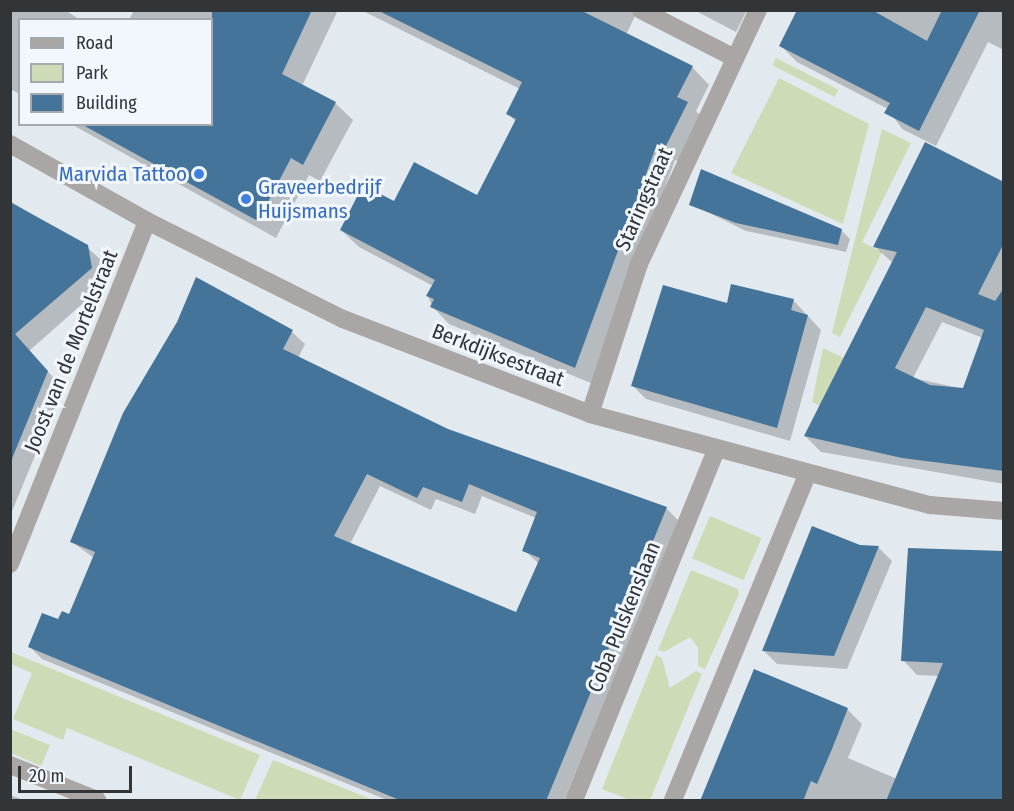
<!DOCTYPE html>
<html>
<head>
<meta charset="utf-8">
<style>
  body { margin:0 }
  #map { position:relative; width:1014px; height:811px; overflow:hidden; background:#e3eaef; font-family:"Fira Sans Condensed",sans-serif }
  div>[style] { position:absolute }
  .green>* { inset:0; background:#cddbb6; transform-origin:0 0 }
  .shadow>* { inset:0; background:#0003 }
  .building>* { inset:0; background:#45749a }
  .minor>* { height:18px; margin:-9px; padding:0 9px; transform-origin:9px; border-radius:9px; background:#aaa6a6 }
  .dots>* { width:16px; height:16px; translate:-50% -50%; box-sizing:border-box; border:3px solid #f1f7fd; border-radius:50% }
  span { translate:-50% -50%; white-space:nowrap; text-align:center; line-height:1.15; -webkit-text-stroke:6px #f1f7fd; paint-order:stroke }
  .shop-label { font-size:21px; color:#366cbe }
  .right { translate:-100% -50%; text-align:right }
  .left { translate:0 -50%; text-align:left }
  .street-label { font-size:21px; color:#323537 }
  .frame { position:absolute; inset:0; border:12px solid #323537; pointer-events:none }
  .legend { position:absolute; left:18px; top:18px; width:195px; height:108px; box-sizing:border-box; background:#f1f7fd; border:2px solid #a5a9ae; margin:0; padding:8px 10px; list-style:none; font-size:18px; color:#323537 }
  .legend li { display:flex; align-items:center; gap:12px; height:30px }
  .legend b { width:30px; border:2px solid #a5a9ae }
  .scale { position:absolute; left:18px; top:766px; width:114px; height:27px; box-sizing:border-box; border:3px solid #323537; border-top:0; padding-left:8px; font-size:18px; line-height:21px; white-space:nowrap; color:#323537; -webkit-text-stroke:4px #f1f7fd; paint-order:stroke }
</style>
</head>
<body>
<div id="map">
  <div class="green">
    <i style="left:776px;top:58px;width:70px;height:8px;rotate:27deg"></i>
    <i style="clip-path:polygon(779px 78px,869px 124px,843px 224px,731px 173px)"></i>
    <i style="clip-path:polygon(882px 129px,911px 143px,862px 242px,882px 252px,840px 337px,832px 333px)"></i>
    <i style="clip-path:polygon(823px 348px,844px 358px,820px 406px,812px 402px)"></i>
    <i style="left:710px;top:516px;width:56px;height:46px;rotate:23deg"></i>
    <i style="clip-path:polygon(691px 570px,738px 589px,739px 594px,705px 669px,698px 666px,698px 648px,690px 637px,664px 652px,658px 650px)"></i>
    <i style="clip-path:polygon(11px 652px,260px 755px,240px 800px,67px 728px,63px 740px,13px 719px,32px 673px,11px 664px)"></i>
    <i style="clip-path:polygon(656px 655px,662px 658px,670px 688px,696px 671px,702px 674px,650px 800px,630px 800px,602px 789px)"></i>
    <i style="clip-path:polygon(10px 729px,50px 745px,41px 766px,11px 753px)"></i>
    <i style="clip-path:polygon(273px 760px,309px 774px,373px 800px,255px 800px)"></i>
  </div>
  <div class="shadow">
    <i style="clip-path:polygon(10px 10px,65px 10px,80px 20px,20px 20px,20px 94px,10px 89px)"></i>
    <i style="clip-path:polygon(134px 10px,338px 10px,302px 86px,335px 103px,353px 120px,320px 181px,309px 175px,276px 238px,71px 124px,212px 124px,212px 20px,129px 20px)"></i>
    <i style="clip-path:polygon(361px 10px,638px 10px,626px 35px,692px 67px,709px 85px,696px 111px,705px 120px,683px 163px,675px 160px,593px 384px,449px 324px,432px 306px,428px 296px,433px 286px,359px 247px,341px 230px,395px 203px,477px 197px,516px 122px,508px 114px,520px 89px)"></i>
    <i style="clip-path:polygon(694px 10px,747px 10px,736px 32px)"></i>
    <i style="clip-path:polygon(799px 10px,1004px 10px,1004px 50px,988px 42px,936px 146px,902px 129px,888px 109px,797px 62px,781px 46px)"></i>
    <i style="clip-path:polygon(evenodd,1004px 184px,1004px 484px,821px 452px,805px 436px,893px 263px,875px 247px,1004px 184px,942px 322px,983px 338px,964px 389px,913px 378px,942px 322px)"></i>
    <i style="clip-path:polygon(10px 201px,87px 247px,103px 262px,106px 283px,29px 351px,63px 388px,10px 516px)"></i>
    <i style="clip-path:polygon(691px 204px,842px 231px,850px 239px,846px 252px,746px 231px)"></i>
    <i style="clip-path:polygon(793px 300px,821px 330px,790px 441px,646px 399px,632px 385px,728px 305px)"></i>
    <i style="clip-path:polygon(evenodd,292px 332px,305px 344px,298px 358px,447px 430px,666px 508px,679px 521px,564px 800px,387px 800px,42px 659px,29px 646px,70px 616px,94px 558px,72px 542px,292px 332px,380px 486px,431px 510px,436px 499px,475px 514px,482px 496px,536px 518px,524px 550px,539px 564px,517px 614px,350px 544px,380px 486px)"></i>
    <i style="clip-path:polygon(860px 547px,879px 548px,892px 561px,847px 669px,777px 664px,763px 650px)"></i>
    <i style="clip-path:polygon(1004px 553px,1004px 800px,701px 800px,847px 709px,862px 724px,848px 758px,897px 779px,940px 676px,917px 675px,903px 660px)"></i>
    <i style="clip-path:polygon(10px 795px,24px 800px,10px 800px)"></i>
  </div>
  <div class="building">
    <i style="clip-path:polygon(212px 10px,312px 10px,282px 74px,336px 102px,303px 165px,291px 158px,258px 221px,81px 124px,212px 124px)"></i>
    <i style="clip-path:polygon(377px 10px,580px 10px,693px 66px,677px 97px,688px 102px,666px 146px,657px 144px,575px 368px,430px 307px,434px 299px,426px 296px,435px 280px,340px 230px,363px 185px,394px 201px,414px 162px,477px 195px,516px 119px,506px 114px,522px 82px)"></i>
    <i style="clip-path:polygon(797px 10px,872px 10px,927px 41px,942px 10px,980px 10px,919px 131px,884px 113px,890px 103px,779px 46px)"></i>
    <i style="clip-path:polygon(evenodd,925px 142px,1004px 182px,1004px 243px,978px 294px,995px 301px,1004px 288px,1004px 471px,902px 458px,804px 436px,897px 252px,873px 247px,925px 142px,926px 307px,984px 330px,963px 388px,930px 385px,895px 368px,926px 307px)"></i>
    <i style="clip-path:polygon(701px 169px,842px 229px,838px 245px,736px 223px,689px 205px)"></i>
    <i style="clip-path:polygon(10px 202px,88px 245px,92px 268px,15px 334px,48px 371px,11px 461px)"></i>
    <i style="clip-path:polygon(evenodd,196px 277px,293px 330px,283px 349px,448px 429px,667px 507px,546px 801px,402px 801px,28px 647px,42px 613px,58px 619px,62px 611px,69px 614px,95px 552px,70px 542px,123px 413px,177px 322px,196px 277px,367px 474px,417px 498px,423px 487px,462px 502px,469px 484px,537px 512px,522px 551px,540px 558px,516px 612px,334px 536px,367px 474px)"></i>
    <i style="clip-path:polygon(731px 284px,794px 299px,791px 310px,808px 315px,777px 428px,631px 386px,663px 285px,727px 303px)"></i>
    <i style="clip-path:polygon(812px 526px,860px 545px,879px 546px,834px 656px,762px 651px)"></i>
    <i style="clip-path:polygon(908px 548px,1004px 551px,1004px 801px,886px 801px,943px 663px,901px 661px)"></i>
    <i style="clip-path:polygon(754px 669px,848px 708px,832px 749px,817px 784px,811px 781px,803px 801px,700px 801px)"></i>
  </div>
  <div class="minor">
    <i style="left:641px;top:10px;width:103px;rotate:27.1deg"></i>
    <i style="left:10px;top:144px;width:157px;rotate:29.3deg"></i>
    <i style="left:147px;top:221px;width:219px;rotate:26.6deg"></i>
    <i style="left:343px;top:319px;width:265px;rotate:21deg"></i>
    <i style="left:590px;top:414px;width:352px;rotate:15deg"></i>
    <i style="left:930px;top:505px;width:74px;rotate:4.6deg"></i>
    <i style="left:590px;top:414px;width:158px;rotate:-71.9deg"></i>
    <i style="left:639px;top:264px;width:280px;rotate:-64.9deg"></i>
    <i style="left:10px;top:564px;width:369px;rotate:-68.2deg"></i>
    <i style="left:10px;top:765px;width:94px;rotate:21.9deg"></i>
    <i style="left:574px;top:800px;width:377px;rotate:-67.9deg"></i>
    <i style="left:673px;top:800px;width:352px;rotate:-67.6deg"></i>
  </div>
  <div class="dots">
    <i style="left:199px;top:174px;background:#3f7fe0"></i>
    <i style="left:246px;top:199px;background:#3f7fe0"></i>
  </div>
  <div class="shop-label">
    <span class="right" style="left:187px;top:174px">Marvida Tattoo</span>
    <span class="left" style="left:258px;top:199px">Graveerbedrijf<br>Huijsmans</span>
  </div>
  <div class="street-label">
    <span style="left:644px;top:199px;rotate:-66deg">Staringstraat</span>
    <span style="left:71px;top:351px;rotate:-68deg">Joost van de Mortelstraat</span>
    <span style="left:498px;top:355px;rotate:21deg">Berkdijksestraat</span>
    <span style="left:624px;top:617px;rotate:-68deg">Coba Pulskenslaan</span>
  </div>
  <div class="frame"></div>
  <ul class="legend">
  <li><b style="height:8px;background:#aaa6a6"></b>Road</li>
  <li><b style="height:16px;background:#cddbb6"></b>Park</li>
  <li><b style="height:16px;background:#45749a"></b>Building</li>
  </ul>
  <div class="scale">20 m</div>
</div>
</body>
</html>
